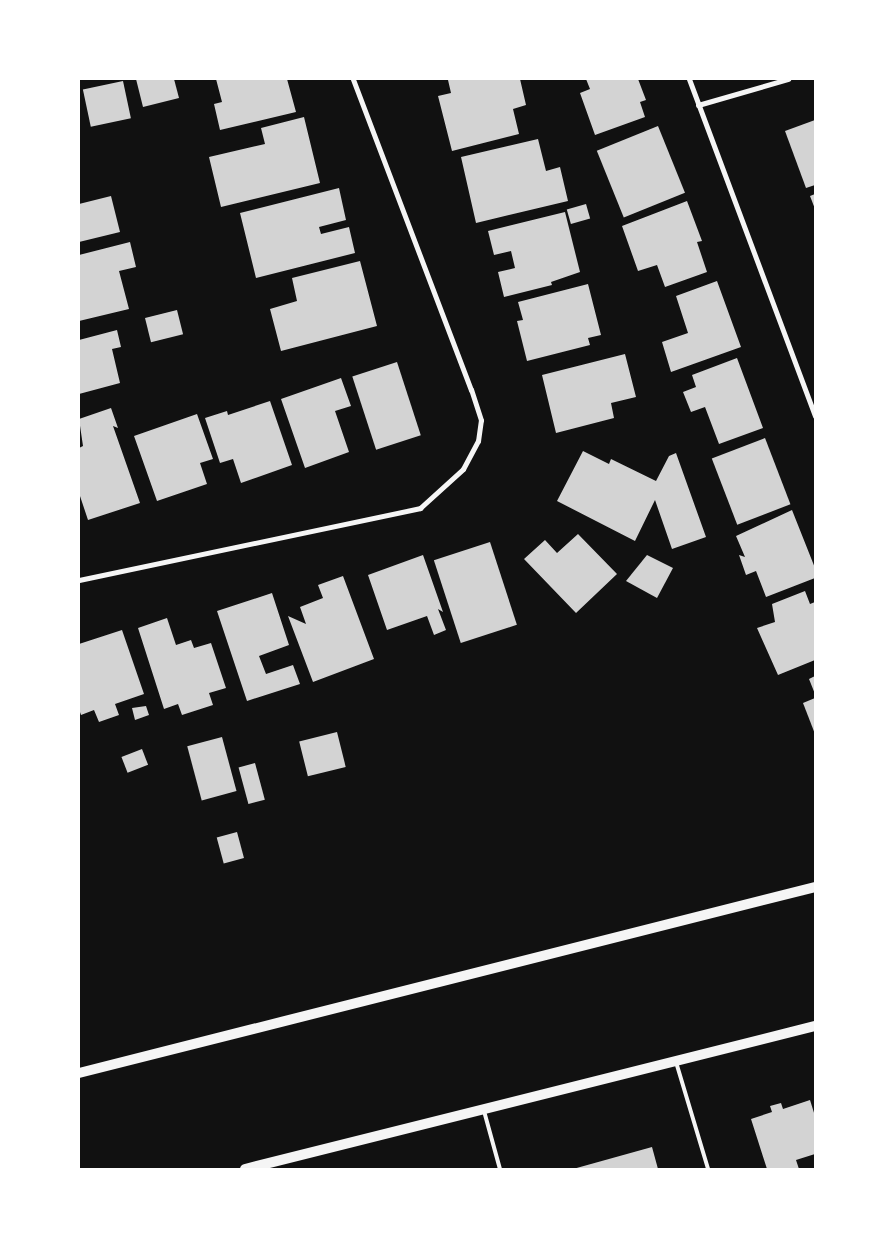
<!DOCTYPE html>
<html>
<head>
<meta charset="utf-8">
<style>
  body { margin:0 }
  #map { position:relative; width:894px; height:1248px; overflow:hidden; background:#111; font-family:"Roboto Condensed",sans-serif }
  div>[style] { position:absolute }
  .building>* { inset:0; background:#d3d3d3; transform-origin:0 0 }
  .service>* { height:4px; margin:-2px; padding:0 2px; transform-origin:2px; border-radius:2px; background:#f5f5f5 }
  .minor>* { height:5px; margin:-2.5px; padding:0 2.5px; transform-origin:2.5px; border-radius:2.5px; background:#f5f5f5 }
  .secondary>* { height:10px; margin:-5px; padding:0 5px; transform-origin:5px; border-radius:5px; background:#f5f5f5 }
  span { translate:-50% -50%; white-space:nowrap; text-align:center; line-height:1.15; -webkit-text-stroke:5px #fff; paint-order:stroke }
  .frame { position:absolute; inset:0; border:80px solid #fff; pointer-events:none }
</style>
</head>
<body>
<div id="map">
  <div class="building">
    <i style="clip-path:polygon(136px 79px,174px 79px,179px 98px,143px 107px)"></i>
    <i style="clip-path:polygon(216px 79px,287px 79px,296px 112px,220px 130px,214px 104px,222px 102px)"></i>
    <i style="clip-path:polygon(454px 79px,520px 79px,526px 105px,513px 109px,519px 134px,452px 151px,438px 96px,451px 93px,448px 80px)"></i>
    <i style="clip-path:polygon(586px 79px,638px 79px,646px 100px,640px 102px,645px 117px,595px 135px,580px 93px,590px 89px)"></i>
    <i style="left:123px;top:81px;width:38px;height:41px;rotate:78deg"></i>
    <i style="clip-path:polygon(304px 117px,320px 183px,221px 207px,209px 157px,265px 144px,261px 128px)"></i>
    <i style="clip-path:polygon(815px 120px,815px 185px,806px 188px,785px 131px)"></i>
    <i style="left:658px;top:126px;width:72px;height:66px;rotate:68deg"></i>
    <i style="clip-path:polygon(538px 139px,546px 171px,560px 167px,568px 201px,476px 223px,461px 157px)"></i>
    <i style="clip-path:polygon(339px 188px,346px 220px,319px 227px,321px 234px,349px 227px,355px 253px,256px 278px,240px 213px)"></i>
    <i style="clip-path:polygon(815px 194px,815px 209px,810px 196px)"></i>
    <i style="clip-path:polygon(111px 196px,120px 232px,79px 242px,79px 204px)"></i>
    <i style="clip-path:polygon(687px 201px,702px 241px,697px 242px,707px 272px,665px 287px,657px 265px,638px 271px,622px 226px)"></i>
    <i style="left:586px;top:204px;width:15px;height:20px;rotate:74deg"></i>
    <i style="clip-path:polygon(565px 212px,580px 272px,551px 282px,552px 285px,504px 297px,498px 272px,515px 268px,511px 251px,494px 255px,488px 231px)"></i>
    <i style="clip-path:polygon(130px 242px,136px 267px,119px 271px,129px 309px,79px 321px,79px 255px)"></i>
    <i style="clip-path:polygon(360px 261px,377px 326px,281px 351px,270px 309px,297px 301px,292px 278px)"></i>
    <i style="clip-path:polygon(717px 281px,741px 347px,671px 372px,662px 342px,688px 333px,676px 296px)"></i>
    <i style="clip-path:polygon(588px 284px,601px 335px,588px 338px,590px 345px,527px 361px,517px 321px,523px 320px,518px 302px)"></i>
    <i style="left:177px;top:310px;width:25px;height:33px;rotate:76deg"></i>
    <i style="clip-path:polygon(117px 330px,121px 347px,112px 349px,120px 383px,79px 394px,79px 340px)"></i>
    <i style="clip-path:polygon(625px 354px,636px 397px,611px 403px,614px 418px,556px 433px,542px 375px)"></i>
    <i style="clip-path:polygon(737px 358px,763px 428px,719px 444px,705px 407px,691px 412px,683px 392px,696px 387px,692px 375px)"></i>
    <i style="left:397px;top:362px;width:77px;height:47px;rotate:72deg"></i>
    <i style="clip-path:polygon(341px 378px,351px 406px,335px 411px,349px 452px,305px 468px,281px 399px)"></i>
    <i style="clip-path:polygon(270px 401px,292px 465px,241px 483px,233px 459px,220px 463px,205px 418px,227px 411px,228px 415px)"></i>
    <i style="clip-path:polygon(111px 408px,118px 428px,113px 426px,140px 503px,88px 520px,79px 493px,79px 448px,83px 446px,79px 419px)"></i>
    <i style="clip-path:polygon(197px 414px,213px 459px,200px 463px,207px 484px,157px 501px,134px 436px)"></i>
    <i style="left:765px;top:438px;width:71px;height:57px;rotate:69deg"></i>
    <i style="clip-path:polygon(583px 451px,609px 464px,611px 459px,656px 481px,669px 456px,676px 453px,706px 537px,672px 549px,655px 500px,635px 541px,557px 501px)"></i>
    <i style="clip-path:polygon(792px 510px,815px 568px,815px 578px,766px 597px,756px 571px,746px 575px,739px 555px,745px 557px,736px 536px)"></i>
    <i style="clip-path:polygon(578px 534px,617px 574px,576px 613px,524px 559px,545px 540px,557px 553px)"></i>
    <i style="left:490px;top:542px;width:87px;height:59px;rotate:72deg"></i>
    <i style="clip-path:polygon(423px 555px,443px 612px,438px 609px,446px 630px,434px 635px,427px 616px,387px 630px,368px 575px)"></i>
    <i style="clip-path:polygon(647px 555px,673px 568px,657px 598px,626px 581px)"></i>
    <i style="clip-path:polygon(343px 576px,374px 659px,313px 682px,288px 616px,306px 624px,300px 607px,323px 598px,318px 585px)"></i>
    <i style="clip-path:polygon(805px 591px,810px 604px,815px 602px,815px 660px,778px 675px,757px 628px,775px 622px,772px 604px)"></i>
    <i style="clip-path:polygon(272px 593px,289px 645px,259px 656px,266px 674px,293px 665px,300px 684px,247px 701px,217px 611px)"></i>
    <i style="clip-path:polygon(167px 618px,176px 645px,191px 640px,194px 648px,211px 643px,226px 688px,209px 693px,213px 705px,182px 715px,178px 704px,164px 709px,138px 628px)"></i>
    <i style="clip-path:polygon(122px 630px,144px 694px,115px 704px,119px 715px,99px 722px,94px 710px,81px 715px,79px 709px,79px 644px)"></i>
    <i style="clip-path:polygon(815px 676px,815px 694px,809px 679px)"></i>
    <i style="clip-path:polygon(815px 698px,815px 734px,803px 703px)"></i>
    <i style="clip-path:polygon(146px 706px,149px 715px,135px 720px,132px 708px)"></i>
    <i style="left:337px;top:732px;width:36px;height:39px;rotate:76deg"></i>
    <i style="left:222px;top:737px;width:56px;height:36px;rotate:75deg"></i>
    <i style="left:142px;top:749px;width:17px;height:22px;rotate:69deg"></i>
    <i style="left:255px;top:763px;width:38px;height:17px;rotate:75deg"></i>
    <i style="left:237px;top:832px;width:27px;height:21px;rotate:75deg"></i>
    <i style="clip-path:polygon(810px 1100px,815px 1116px,815px 1154px,796px 1160px,799px 1169px,767px 1169px,751px 1119px,772px 1112px,770px 1106px,781px 1103px,783px 1109px)"></i>
    <i style="clip-path:polygon(652px 1147px,658px 1169px,573px 1169px)"></i>
  </div>
  <div class="service">
    <i style="left:676px;top:1062px;width:112px;rotate:73.3deg"></i>
    <i style="left:484px;top:1111px;width:60px;rotate:74.6deg"></i>
  </div>
  <div class="minor">
    <i style="left:689px;top:79px;width:360px;rotate:69.5deg"></i>
    <i style="left:698px;top:105px;width:94px;rotate:-16.1deg"></i>
    <i style="left:79px;top:580px;width:349px;rotate:-11.9deg"></i>
    <i style="left:420px;top:508px;width:58px;rotate:-42.2deg"></i>
    <i style="left:463px;top:469px;width:32px;rotate:-62deg"></i>
    <i style="left:478px;top:441px;width:21px;rotate:-82deg"></i>
    <i style="left:481px;top:420px;width:32px;rotate:-108deg"></i>
    <i style="left:471px;top:390px;width:333px;rotate:-110.8deg"></i>
  </div>
  <div class="secondary">
    <i style="left:79px;top:1073px;width:759px;rotate:-14.18deg"></i>
    <i style="left:245px;top:1169px;width:588px;rotate:-14.08deg"></i>
  </div>
  <div class="frame"></div>
</div>
</body>
</html>
